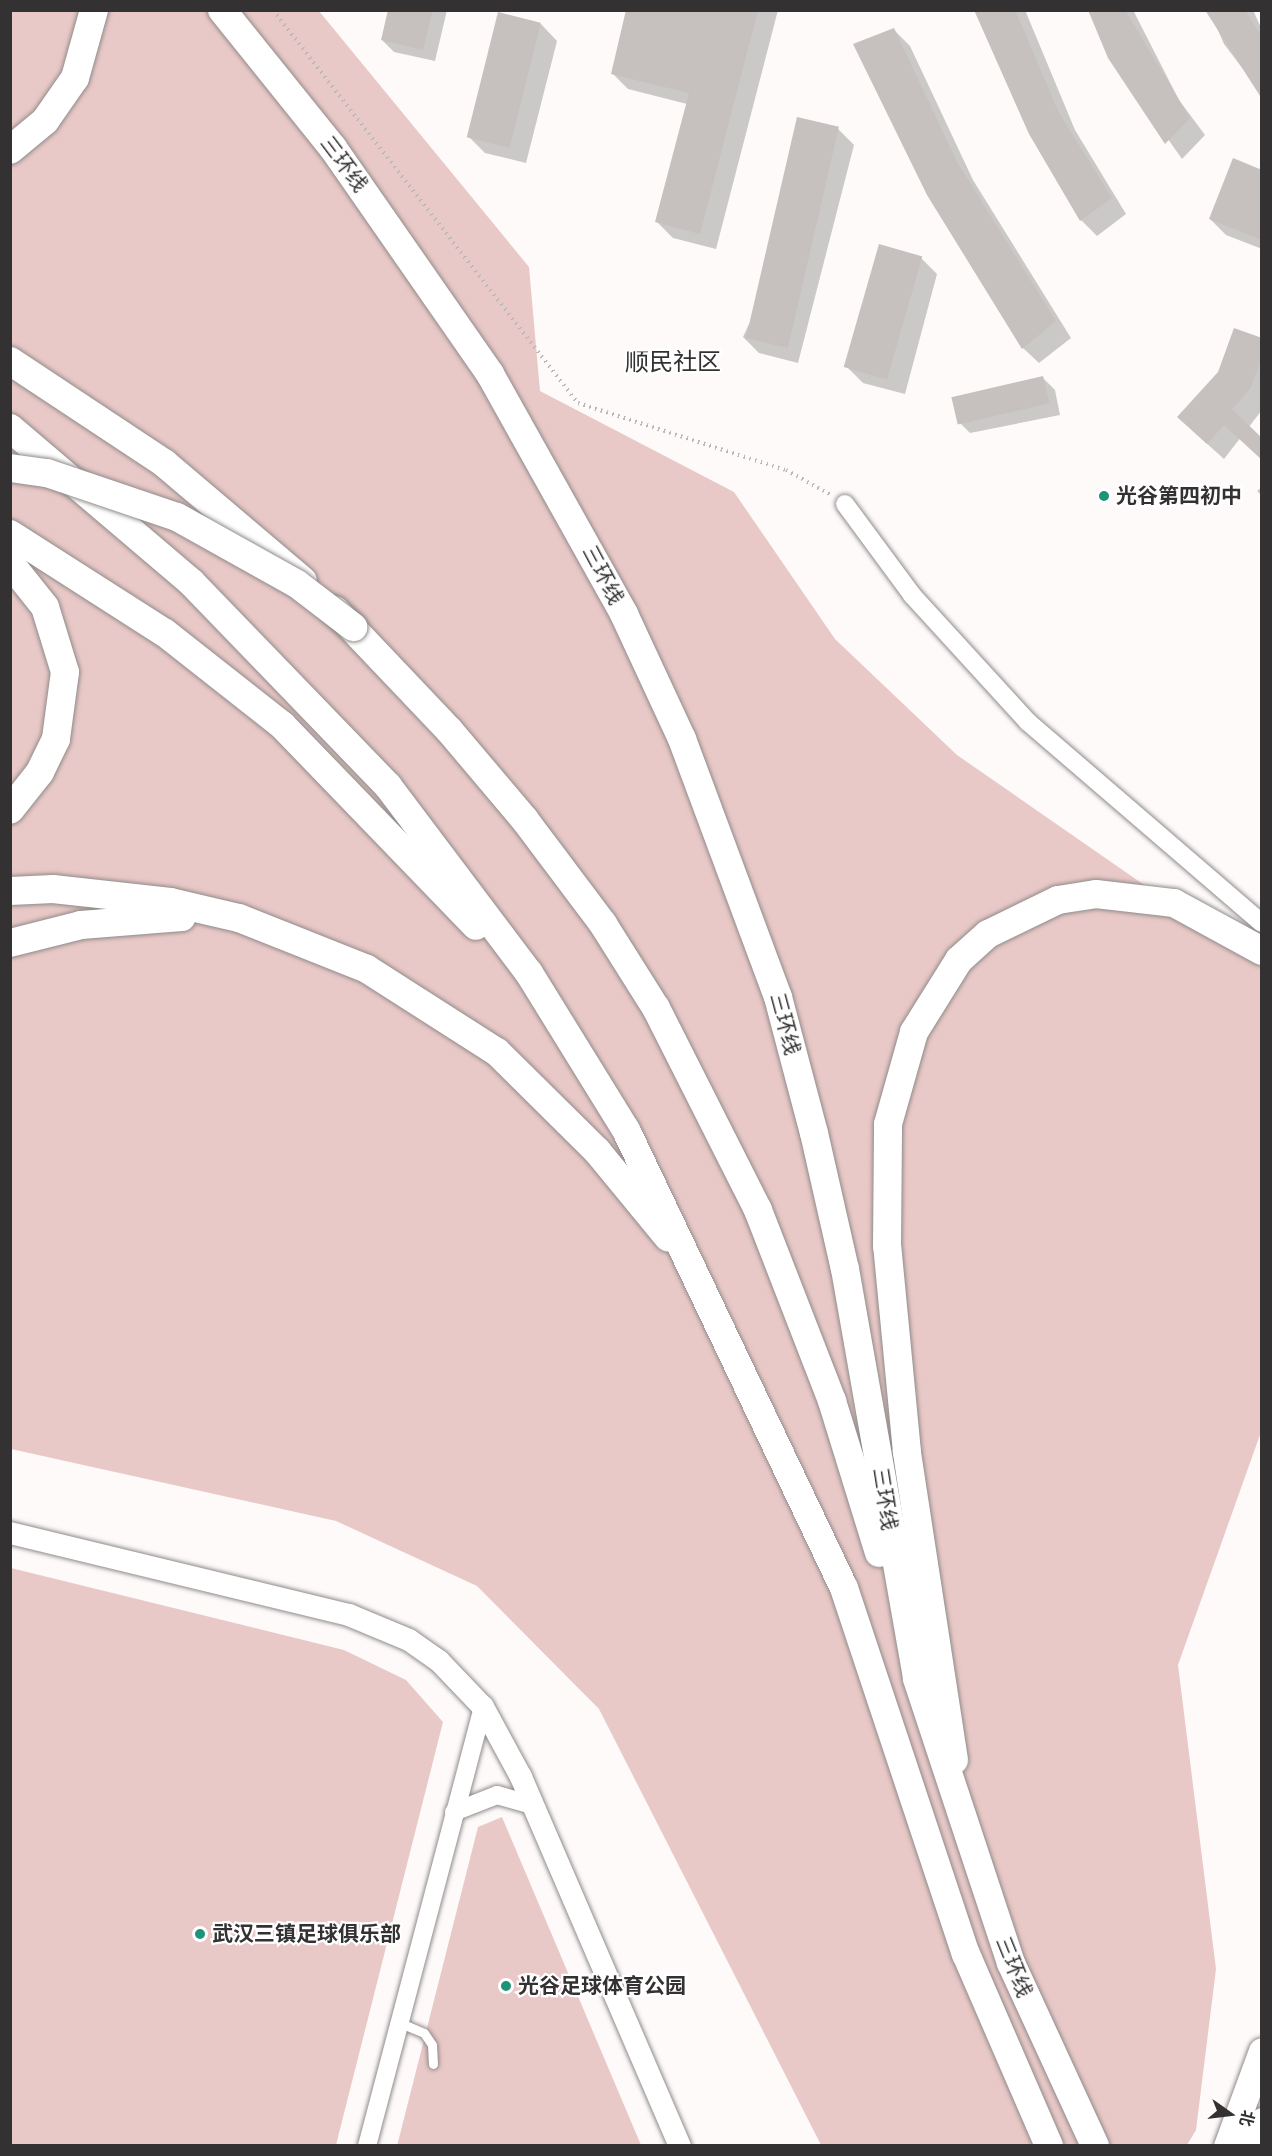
<!DOCTYPE html>
<html>
<head>
<meta charset="utf-8">
<style>
  body { margin:0 }
  #map { position:relative; width:1272px; height:2156px; overflow:hidden; background:#fefafa; font-family:"Archivo Narrow","Noto Sans SC",sans-serif }
  div>[style] { position:absolute }
  .green>* { inset:0; background:#e9c9c7 }
  .shadow>* { inset:0; background:#0003 }
  .building>* { inset:0; background:#c6c0bf; transform-origin:0 0 }
  .path>* { height:4px; margin-top:-2px; transform-origin:0; background:repeating-linear-gradient(90deg,#bab7b7 0 1.5px,transparent 0 6px) }
  .roads { filter:drop-shadow(0 0 2px #918b8b) drop-shadow(0 0 2px #918b8b) }
  .service>* { height:9px; margin:-4.5px; padding:0 4.5px; transform-origin:4.5px; border-radius:4.5px; background:#fff }
  .minor>* { height:18px; margin:-9px; padding:0 9px; transform-origin:9px; border-radius:9px; background:#fff }
  .tertiary>* { height:22px; margin:-11px; padding:0 11px; transform-origin:11px; border-radius:11px; background:#fff }
  .primary>* { height:27px; margin:-13.5px; padding:0 13.5px; transform-origin:13.5px; border-radius:13.5px; background:#fff }
  .trunk>* { height:28px; margin:-14px; padding:0 14px; transform-origin:14px; border-radius:14px; background:#fff }
  .bridges { filter:drop-shadow(0 0 2px #918b8b) drop-shadow(0 0 2px #918b8b) }
  .trunk-bridge>* { height:28px; margin:-14px; padding:0 14px; transform-origin:14px; border-radius:14px; background:#fff }
  .dots>* { width:16px; height:16px; translate:-50% -50%; box-sizing:border-box; border:3px solid #fff; border-radius:50% }
  span { translate:-50% -50%; white-space:nowrap; text-align:center; line-height:1.15; -webkit-text-stroke:4.5px #fff; paint-order:stroke }
  .street-label { font-size:21px; color:#333131 }
  .poi-label { font-size:21px; color:#333131; font-weight:700 }
  .left { translate:0 -50%; text-align:left }
  .quarter-label { font-size:24px; color:#333131 }
  .frame { position:absolute; inset:0; border:12px solid #333131; pointer-events:none }
  .north { position:absolute; left:1200px; top:2084px; width:60px; height:60px; -webkit-text-stroke:4px #fff; paint-order:stroke; rotate:104deg; font-size:16px; font-weight:700; line-height:24px; text-align:center; color:#333131 }
  .north::after { content:''; display:block; margin:auto; width:21px; height:27px; background:#333131; clip-path:polygon(50% 0,100% 100%,50% 72%,0 100%) }
</style>
</head>
<body>
<div id="map">
  <div class="green">
    <i style="clip-path:polygon(11px 11px,319px 11px,529px 267px,540px 391px,734px 492px,835px 639px,957px 755px,1261px 966px,1261px 1432px,1178px 1665px,1216px 1969px,1196px 2130px,1187px 2145px,821px 2145px,599px 1709px,477px 1586px,336px 1521px,11px 1449px)"></i>
    <i style="clip-path:polygon(11px 1568px,344px 1650px,406px 1680px,443px 1722px,336px 2145px,11px 2145px)"></i>
    <i style="clip-path:polygon(502px 1817px,641px 2145px,397px 2146px,478px 1827px)"></i>
  </div>
  <div class="shadow">
    <i style="clip-path:polygon(389px 10px,447px 10px,435px 61px,394px 52px,382px 40px)"></i>
    <i style="clip-path:polygon(627px 10px,778px 10px,716px 249px,673px 238px,657px 222px,687px 104px,628px 89px,612px 73px)"></i>
    <i style="clip-path:polygon(976px 10px,1025px 10px,1075px 130px,1126px 214px,1097px 236px,1081px 220px,1030px 134px)"></i>
    <i style="clip-path:polygon(1090px 10px,1133px 10px,1179px 100px,1205px 135px,1182px 159px,1110px 57px)"></i>
    <i style="clip-path:polygon(1209px 10px,1253px 10px,1262px 30px,1262px 94px,1224px 44px)"></i>
    <i style="clip-path:polygon(499px 14px,541px 24px,557px 41px,526px 163px,485px 153px,469px 137px)"></i>
    <i style="clip-path:polygon(894px 30px,910px 46px,973px 180px,1071px 338px,1039px 363px,1023px 348px)"></i>
    <i style="clip-path:polygon(838px 129px,854px 145px,798px 363px,759px 353px,743px 337px)"></i>
    <i style="clip-path:polygon(1262px 171px,1262px 249px,1226px 235px,1210px 219px)"></i>
    <i style="clip-path:polygon(921px 258px,937px 274px,905px 394px,863px 383px,847px 367px)"></i>
    <i style="clip-path:polygon(1262px 340px,1262px 410px,1224px 459px,1195px 433px)"></i>
    <i style="clip-path:polygon(1043px 378px,1055px 390px,1060px 415px,970px 433px,958px 421px)"></i>
    <i style="clip-path:polygon(1262px 487px,1262px 496px,1257px 491px)"></i>
  </div>
  <div class="building">
    <i style="clip-path:polygon(388px 10px,433px 10px,423px 50px,381px 40px)"></i>
    <i style="clip-path:polygon(626px 10px,758px 10px,700px 234px,655px 222px,689px 93px,611px 74px)"></i>
    <i style="clip-path:polygon(974px 10px,1015px 10px,1059px 113px,1112px 198px,1080px 221px,1029px 134px)"></i>
    <i style="clip-path:polygon(1088px 10px,1125px 10px,1190px 118px,1165px 144px,1108px 58px)"></i>
    <i style="clip-path:polygon(1205px 10px,1245px 10px,1262px 37px,1262px 99px)"></i>
    <i style="left:498px;top:12px;width:44px;height:129px;rotate:14deg"></i>
    <i style="clip-path:polygon(894px 28px,957px 162px,1056px 321px,1022px 349px,927px 195px,853px 44px)"></i>
    <i style="left:797px;top:117px;width:43px;height:227px;rotate:13deg"></i>
    <i style="clip-path:polygon(1233px 158px,1262px 170px,1262px 240px,1209px 219px)"></i>
    <i style="left:879px;top:244px;width:45px;height:128px;rotate:16deg"></i>
    <i style="clip-path:polygon(1234px 328px,1262px 338px,1262px 359px,1250px 389px,1232px 409px,1262px 438px,1262px 460px,1224px 425px,1207px 444px,1177px 417px,1218px 372px)"></i>
    <i style="left:1043px;top:376px;width:28px;height:94px;rotate:77deg"></i>
  </div>
  <div class="path">
    <i style="left:273px;top:10px;width:497px;rotate:52.2deg"></i>
    <i style="left:578px;top:403px;width:219px;rotate:17.9deg"></i>
    <i style="left:786px;top:470px;width:51px;rotate:29.1deg"></i>
  </div>
  <div class="roads">
    <div class="service">
      <i style="left:398px;top:2022px;width:28px;rotate:23deg"></i>
      <i style="left:424px;top:2033px;width:14px;rotate:56deg"></i>
      <i style="left:432px;top:2045px;width:19px;rotate:87deg"></i>
    </div>
    <div class="minor">
      <i style="left:845px;top:504px;width:113px;rotate:53.6deg"></i>
      <i style="left:912px;top:595px;width:172px;rotate:47.6deg"></i>
      <i style="left:1028px;top:722px;width:308px;rotate:40.7deg"></i>
      <i style="left:454px;top:1812px;width:46px;rotate:-21.6deg"></i>
      <i style="left:497px;top:1795px;width:36px;rotate:16deg"></i>
      <i style="left:367px;top:2146px;width:454px;rotate:-75.2deg"></i>
    </div>
    <div class="tertiary">
      <i style="left:10px;top:1533px;width:349px;rotate:13.6deg"></i>
      <i style="left:349px;top:1615px;width:65px;rotate:22.6deg"></i>
      <i style="left:409px;top:1640px;width:37px;rotate:35deg"></i>
      <i style="left:439px;top:1661px;width:64px;rotate:46.3deg"></i>
      <i style="left:483px;top:1707px;width:80px;rotate:61.5deg"></i>
      <i style="left:521px;top:1777px;width:402px;rotate:66.7deg"></i>
    </div>
    <div class="primary">
      <i style="left:1227px;top:2146px;width:101px;rotate:-69.8deg"></i>
      <i style="left:1255px;top:2146px;width:26px;rotate:-74deg"></i>
    </div>
    <div class="trunk">
      <i style="left:222px;top:10px;width:177px;rotate:51.2deg"></i>
      <i style="left:333px;top:148px;width:275px;rotate:55.2deg"></i>
      <i style="left:490px;top:374px;width:275px;rotate:60.8deg"></i>
      <i style="left:624px;top:614px;width:138px;rotate:65.1deg"></i>
      <i style="left:682px;top:739px;width:275px;rotate:69.6deg"></i>
      <i style="left:778px;top:997px;width:141px;rotate:75.2deg"></i>
      <i style="left:814px;top:1133px;width:139px;rotate:77.2deg"></i>
      <i style="left:845px;top:1269px;width:416px;rotate:80deg"></i>
      <i style="left:917px;top:1679px;width:299px;rotate:71.7deg"></i>
      <i style="left:1011px;top:1963px;width:201px;rotate:65.3deg"></i>
      <i style="left:10px;top:150px;width:45px;rotate:-39.6deg"></i>
      <i style="left:45px;top:121px;width:52px;rotate:-55.1deg"></i>
      <i style="left:75px;top:78px;width:71px;rotate:-74.4deg"></i>
      <i style="left:10px;top:361px;width:185px;rotate:33.5deg"></i>
      <i style="left:164px;top:463px;width:182px;rotate:40.3deg"></i>
      <i style="left:10px;top:428px;width:239px;rotate:40.4deg"></i>
      <i style="left:192px;top:583px;width:282px;rotate:46deg"></i>
      <i style="left:388px;top:786px;width:234px;rotate:53deg"></i>
      <i style="left:529px;top:973px;width:185px;rotate:58.3deg"></i>
      <i style="left:626px;top:1130px;width:507px;rotate:64.55deg"></i>
      <i style="left:844px;top:1588px;width:386px;rotate:71.6deg"></i>
      <i style="left:966px;top:1954px;width:209px;rotate:66.6deg"></i>
      <i style="left:10px;top:534px;width:184px;rotate:32.6deg"></i>
      <i style="left:165px;top:633px;width:149px;rotate:38.2deg"></i>
      <i style="left:282px;top:725px;width:279px;rotate:46deg"></i>
      <i style="left:10px;top:563px;width:56px;rotate:51.5deg"></i>
      <i style="left:45px;top:607px;width:68px;rotate:72.9deg"></i>
      <i style="left:65px;top:672px;width:68px;rotate:97.7deg"></i>
      <i style="left:56px;top:739px;width:37px;rotate:116deg"></i>
      <i style="left:40px;top:772px;width:48px;rotate:128.3deg"></i>
      <i style="left:335px;top:610px;width:166px;rotate:46.5deg"></i>
      <i style="left:449px;top:730px;width:118px;rotate:49.8deg"></i>
      <i style="left:525px;top:820px;width:130px;rotate:53.1deg"></i>
      <i style="left:603px;top:924px;width:99px;rotate:57.8deg"></i>
      <i style="left:656px;top:1008px;width:226px;rotate:63.2deg"></i>
      <i style="left:758px;top:1210px;width:205px;rotate:68.8deg"></i>
      <i style="left:832px;top:1401px;width:159px;rotate:72.8deg"></i>
      <i style="left:10px;top:891px;width:43px;rotate:-2.7deg"></i>
      <i style="left:53px;top:889px;width:118px;rotate:6.3deg"></i>
      <i style="left:170px;top:902px;width:71px;rotate:13.1deg"></i>
      <i style="left:239px;top:918px;width:138px;rotate:21.7deg"></i>
      <i style="left:367px;top:969px;width:154px;rotate:32.6deg"></i>
      <i style="left:497px;top:1052px;width:141px;rotate:44.7deg"></i>
      <i style="left:597px;top:1151px;width:112px;rotate:50.5deg"></i>
      <i style="left:10px;top:943px;width:73px;rotate:-14.2deg"></i>
      <i style="left:81px;top:925px;width:101px;rotate:-4.5deg"></i>
      <i style="left:954px;top:1760px;width:312px;rotate:-98.7deg"></i>
      <i style="left:907px;top:1452px;width:207px;rotate:-95.5deg"></i>
      <i style="left:887px;top:1246px;width:122px;rotate:-89.5deg"></i>
      <i style="left:888px;top:1124px;width:96px;rotate:-74.2deg"></i>
      <i style="left:914px;top:1032px;width:85px;rotate:-58deg"></i>
      <i style="left:959px;top:960px;width:39px;rotate:-42deg"></i>
      <i style="left:988px;top:934px;width:78px;rotate:-25.9deg"></i>
      <i style="left:1058px;top:900px;width:38px;rotate:-9deg"></i>
      <i style="left:1096px;top:894px;width:79px;rotate:6.6deg"></i>
      <i style="left:1174px;top:903px;width:100px;rotate:28.6deg"></i>
    </div>
  </div>
  <div class="bridges">
    <div class="trunk-bridge">
      <i style="left:10px;top:468px;width:37px;rotate:8deg"></i>
      <i style="left:47px;top:473px;width:137px;rotate:18.7deg"></i>
      <i style="left:177px;top:517px;width:137px;rotate:29.2deg"></i>
      <i style="left:297px;top:584px;width:71px;rotate:37.5deg"></i>
    </div>
  </div>
  <div class="dots">
    <i style="left:1104px;top:496px;background:#1b947a"></i>
    <i style="left:200px;top:1934px;background:#1b947a"></i>
    <i style="left:506px;top:1986px;background:#1b947a"></i>
  </div>
  <div class="street-label">
    <span style="left:344px;top:164px;rotate:53deg">三环线</span>
    <span style="left:603px;top:575px;rotate:62deg">三环线</span>
    <span style="left:785px;top:1024px;rotate:75deg">三环线</span>
    <span style="left:885px;top:1499px;rotate:81deg">三环线</span>
    <span style="left:1014px;top:1967px;rotate:68deg">三环线</span>
  </div>
  <div class="poi-label">
    <span class="left" style="left:1116px;top:496px">光谷第四初中</span>
    <span class="left" style="left:212px;top:1934px">武汉三镇足球俱乐部</span>
    <span class="left" style="left:518px;top:1986px">光谷足球体育公园</span>
  </div>
  <div class="quarter-label">
    <span style="left:673px;top:362px">顺民社区</span>
  </div>
  <div class="frame"></div>
  <div class="north">北</div>
</div>
</body>
</html>
